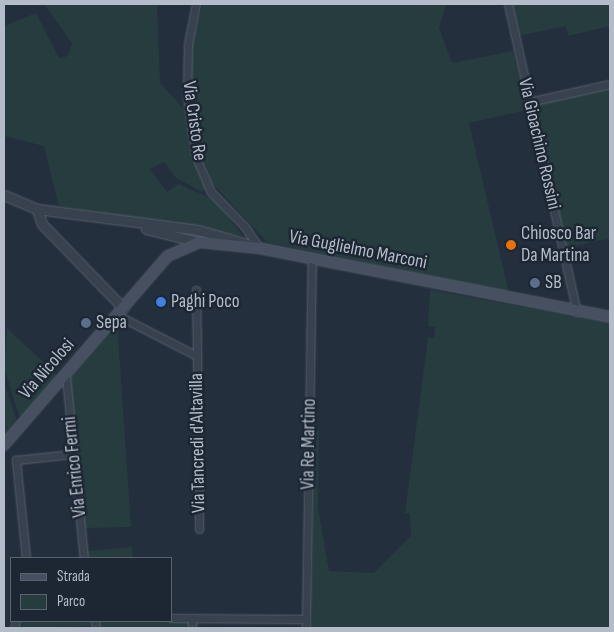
<!DOCTYPE html>
<html>
<head>
<meta charset="utf-8">
<style>
  body { margin:0 }
  #map { position:relative; width:614px; height:632px; overflow:hidden; background:#242f3e; font-family:"Sofia Sans Condensed",sans-serif }
  div>[style] { position:absolute }
  .green>* { inset:0; background:#263c3f; transform-origin:0 0 }
  .roads { filter:drop-shadow(0 0 1px #565f6c) drop-shadow(0 0 1px #565f6c) }
  .minor>* { height:7px; margin:-3.5px; padding:0 3.5px; transform-origin:3.5px; border-radius:3.5px; background:#38414e }
  .tertiary>* { height:9px; margin:-4.5px; padding:0 4.5px; transform-origin:4.5px; border-radius:4.5px; background:#38414e }
  .secondary>* { height:10px; margin:-5px; padding:0 5px; transform-origin:5px; border-radius:5px; background:#465061 }
  .dots>* { width:14px; height:14px; translate:-50% -50%; box-sizing:border-box; border:2px solid #1d2633; border-radius:50% }
  span { translate:-50% -50%; white-space:nowrap; text-align:center; line-height:1.15; -webkit-text-stroke:5px #1d2633; paint-order:stroke }
  .street-label { font-size:19px; color:#b4bcc9 }
  .poi-label { font-size:19px; color:#b4bcc9 }
  .left { translate:0 -50%; text-align:left }
  .frame { position:absolute; inset:0; border:5px solid #b4bcc9; pointer-events:none }
  .legend { position:absolute; left:10px; top:557px; width:162px; height:65px; box-sizing:border-box; background:#1d2633; border:1px solid #59626f; margin:0; padding:6px 9px; list-style:none; font-size:15px; color:#b4bcc9 }
  .legend li { display:flex; align-items:center; gap:10px; height:25px }
  .legend b { width:25px; border:1px solid #59626f }
</style>
</head>
<body>
<div id="map">
  <div class="green">
    <i style="clip-path:polygon(44px 4px,157px 4px,160px 83px,184px 109px,195px 142px,193px 159px,207px 189px,202px 192px,175px 177px,164px 162px,150px 169px,167px 192px,179px 184px,216px 201px,243px 236px,59px 206px,44px 146px,4px 136px,4px 26px,36px 13px,59px 58px,68px 56px,72px 43px)"></i>
    <i style="clip-path:polygon(203px 4px,446px 4px,439px 28px,452px 63px,513px 51px,527px 110px,469px 123px,509px 293px,267px 242px,212px 183px,203px 157px,189px 98px,192px 46px)"></i>
    <i style="clip-path:polygon(511px 4px,610px 4px,610px 26px,568px 36px,566px 26px,518px 36px)"></i>
    <i style="clip-path:polygon(610px 87px,610px 238px,567px 248px,532px 105px)"></i>
    <i style="clip-path:polygon(430px 290px,610px 323px,610px 628px,312px 628px,314px 431px,319px 430px,318px 508px,329px 571px,374px 573px,411px 536px,410px 513px,405px 513px,428px 338px,434px 338px,435px 327px,428px 326px)"></i>
    <i style="clip-path:polygon(117px 321px,131px 527px,84px 528px,69px 379px)"></i>
    <i style="clip-path:polygon(7px 328px,59px 377px,21px 421px,4px 368px)"></i>
    <i style="clip-path:polygon(4px 383px,18px 424px,4px 440px)"></i>
    <i style="left:132px;top:547px;width:11px;height:46px;rotate:85deg"></i>
    <i style="clip-path:polygon(18px 621px,91px 621px,92px 626px,16px 628px)"></i>
    <i style="left:98px;top:621px;width:91px;height:7px"></i>
  </div>
  <div class="roads">
    <div class="minor">
      <i style="left:196px;top:4px;width:41px;rotate:101.3deg"></i>
      <i style="left:188px;top:44px;width:53px;rotate:91.1deg"></i>
      <i style="left:187px;top:97px;width:61px;rotate:81.5deg"></i>
      <i style="left:196px;top:157px;width:38px;rotate:67deg"></i>
      <i style="left:211px;top:192px;width:49px;rotate:45.8deg"></i>
      <i style="left:245px;top:227px;width:25px;rotate:56deg"></i>
      <i style="left:508px;top:4px;width:316px;rotate:77.4deg"></i>
      <i style="left:529px;top:102px;width:83px;rotate:-12.5deg"></i>
      <i style="left:196px;top:290px;width:66px;rotate:89.1deg"></i>
      <i style="left:117px;top:315px;width:90px;rotate:27.1deg"></i>
      <i style="left:197px;top:356px;width:173px;rotate:89.3deg"></i>
      <i style="left:66px;top:376px;width:183px;rotate:84.4deg"></i>
      <i style="left:26px;top:558px;width:99px;rotate:-95.8deg"></i>
      <i style="left:16px;top:460px;width:57px;rotate:-6deg"></i>
      <i style="left:171px;top:618px;width:135px;rotate:0.4deg"></i>
      <i style="left:95px;top:621px;width:7px;rotate:82deg"></i>
      <i style="left:14px;top:628px;width:7px;rotate:-74deg"></i>
      <i style="left:192px;top:628px;width:10px;rotate:-90deg"></i>
      <i style="left:306px;top:628px;width:369px;rotate:-89.1deg"></i>
    </div>
    <div class="tertiary">
      <i style="left:4px;top:195px;width:36px;rotate:23deg"></i>
      <i style="left:37px;top:209px;width:16px;rotate:72deg"></i>
      <i style="left:42px;top:224px;width:117px;rotate:46deg"></i>
      <i style="left:37px;top:209px;width:162px;rotate:7.4deg"></i>
      <i style="left:198px;top:230px;width:51px;rotate:15.9deg"></i>
      <i style="left:146px;top:229px;width:55px;rotate:13.8deg"></i>
    </div>
    <div class="secondary">
      <i style="left:4px;top:445px;width:250px;rotate:-49.1deg"></i>
      <i style="left:168px;top:256px;width:34px;rotate:-24deg"></i>
      <i style="left:199px;top:242px;width:60px;rotate:5.7deg"></i>
      <i style="left:259px;top:248px;width:358px;rotate:11.1deg"></i>
    </div>
  </div>
  <div class="dots">
    <i style="left:511px;top:245px;background:#e8710a"></i>
    <i style="left:535px;top:283px;background:#5c6f8a"></i>
    <i style="left:161px;top:302px;background:#3f7fe0"></i>
    <i style="left:86px;top:323px;background:#5c6f8a"></i>
  </div>
  <div class="street-label">
    <span style="left:194px;top:121px;rotate:82deg">Via Cristo Re</span>
    <span style="left:539px;top:144px;rotate:77deg">Via Gioachino Rossini</span>
    <span style="left:358px;top:250px;rotate:11deg">Via Guglielmo Marconi</span>
    <span style="left:47px;top:369px;rotate:-49deg">Via Nicolosi</span>
    <span style="left:198px;top:443px;rotate:-91deg">Via Tancredi d'Altavilla</span>
    <span style="left:309px;top:444px;rotate:-89deg">Via Re Martino</span>
    <span style="left:75px;top:467px;rotate:-96deg">Via Enrico Fermi</span>
  </div>
  <div class="poi-label">
    <span class="left" style="left:521px;top:245px">Chiosco Bar<br>Da Martina</span>
    <span class="left" style="left:545px;top:283px">SB</span>
    <span class="left" style="left:171px;top:302px">Paghi Poco</span>
    <span class="left" style="left:96px;top:323px">Sepa</span>
  </div>
  <div class="frame"></div>
  <ul class="legend">
  <li><b style="height:6px;background:#465061"></b>Strada</li>
  <li><b style="height:14px;background:#263c3f"></b>Parco</li>
  </ul>
</div>
</body>
</html>
